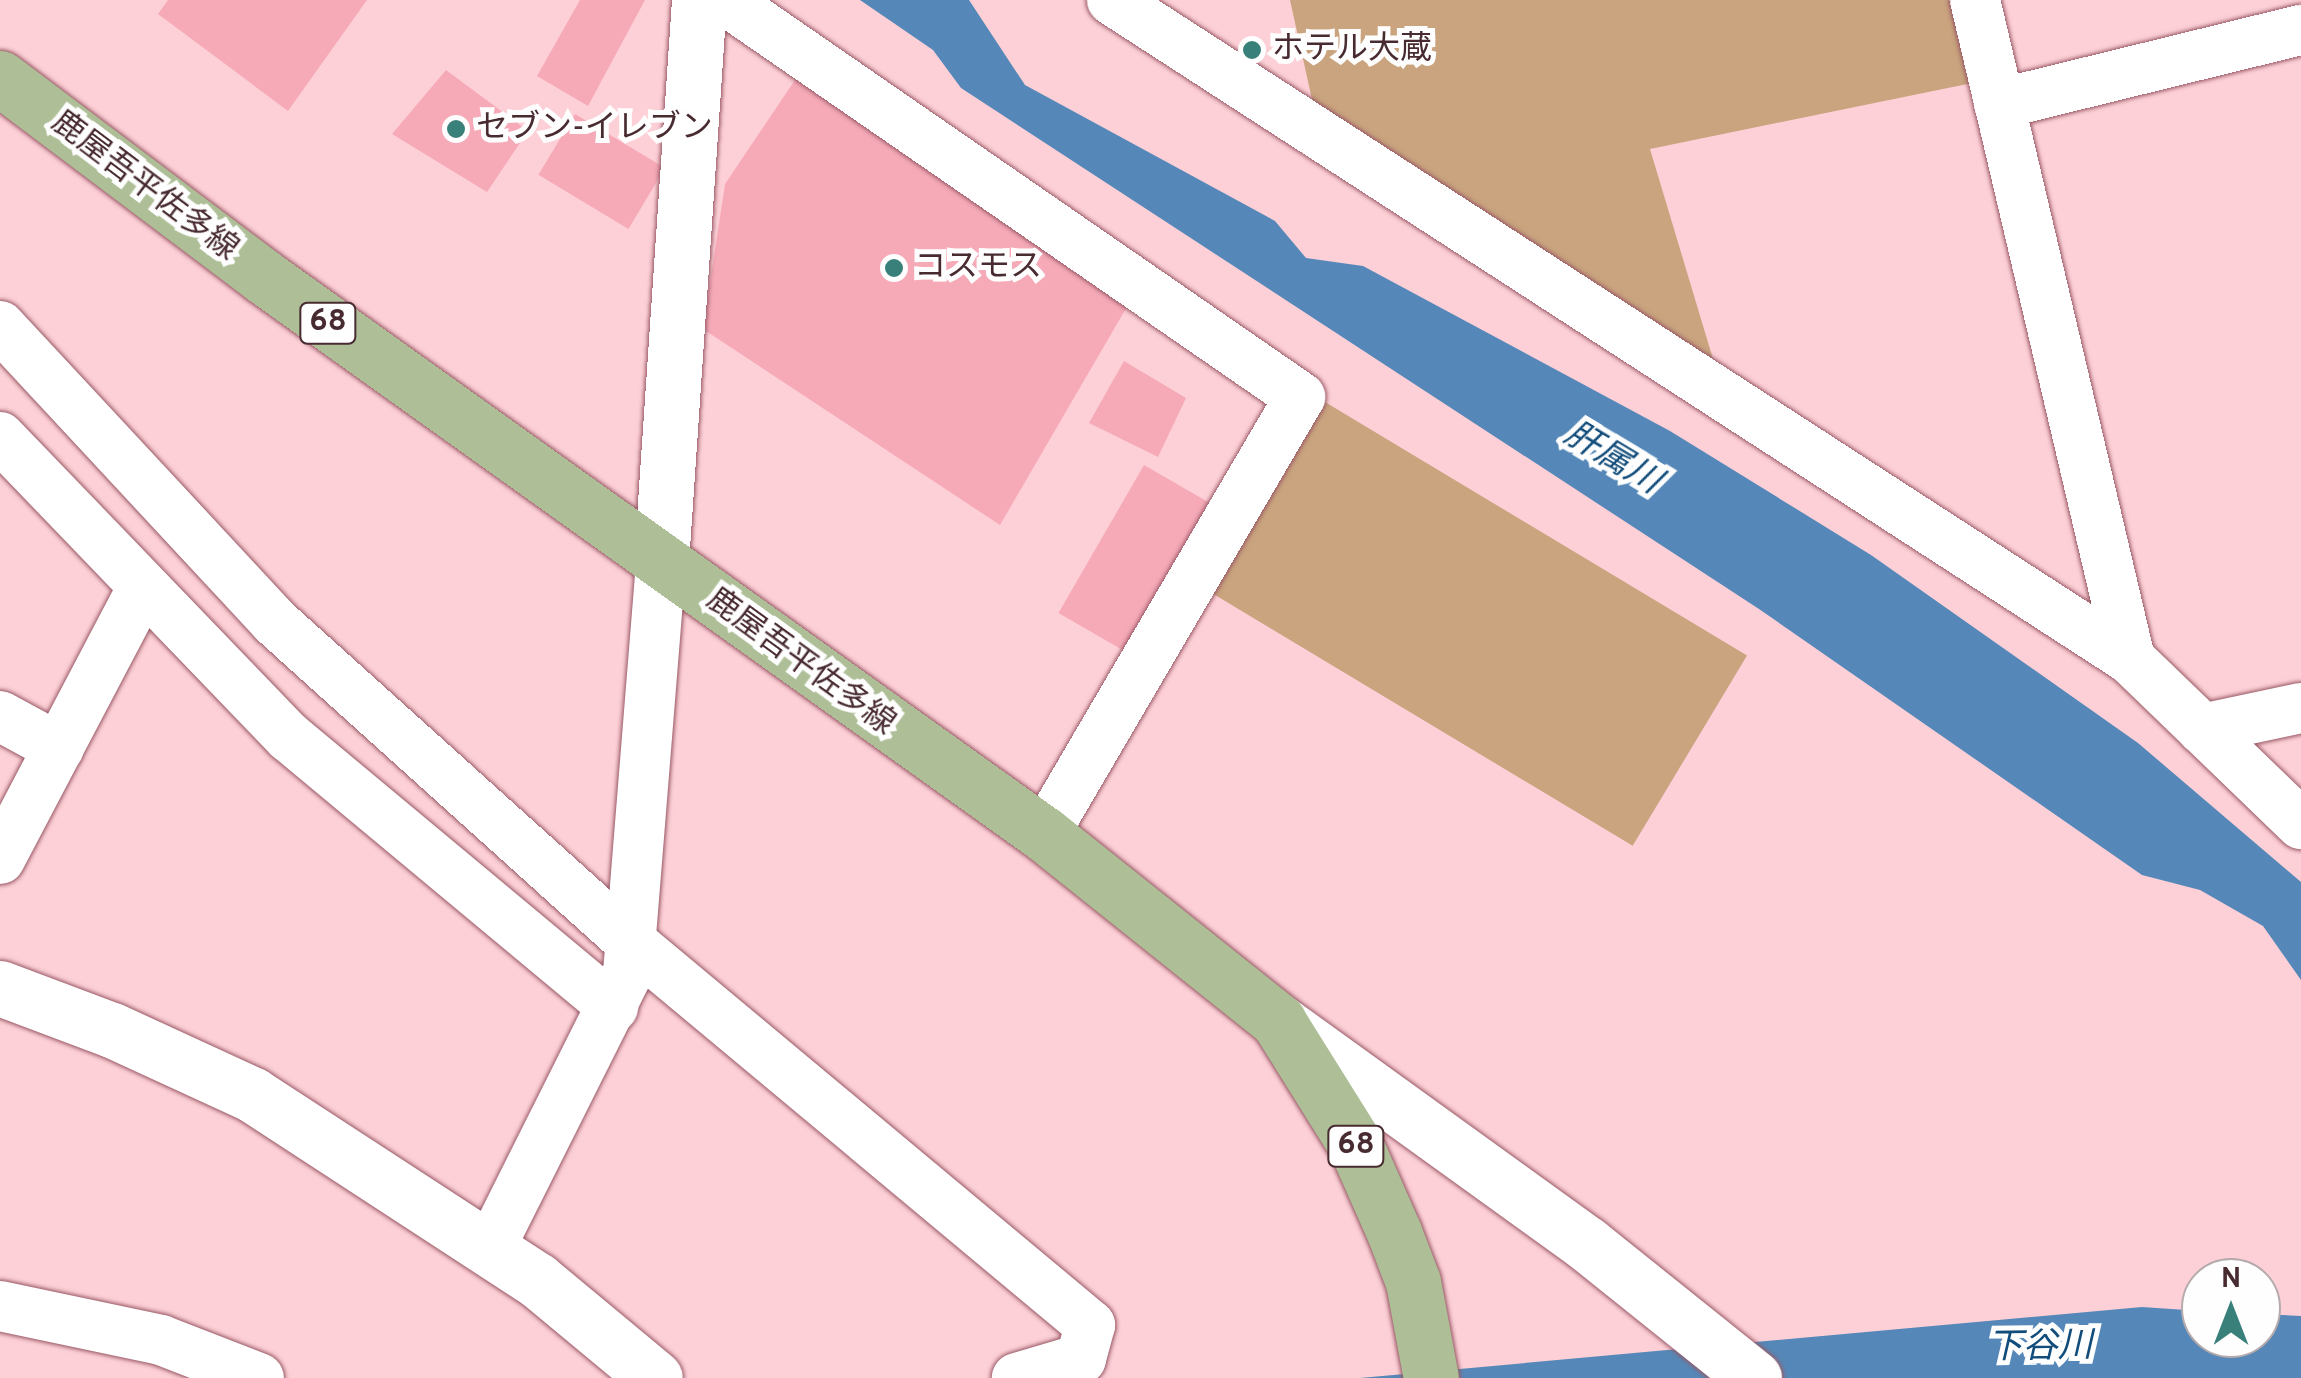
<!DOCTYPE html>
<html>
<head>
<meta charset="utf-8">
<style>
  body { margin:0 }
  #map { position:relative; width:2301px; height:1378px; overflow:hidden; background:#fdd0d7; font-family:Overpass,"Noto Sans JP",sans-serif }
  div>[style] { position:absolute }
  .green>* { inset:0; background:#c9a47e; transform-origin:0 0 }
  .water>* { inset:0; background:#5588b8 }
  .building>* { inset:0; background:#f6aab8; transform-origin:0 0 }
  .roads { filter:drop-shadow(0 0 2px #985865) drop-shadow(0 0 2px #985865) }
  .minor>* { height:50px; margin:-25px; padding:0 25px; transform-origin:25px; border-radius:25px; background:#fff }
  .tertiary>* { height:55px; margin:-27.5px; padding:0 27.5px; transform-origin:27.5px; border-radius:27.5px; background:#fff }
  .primary>* { height:55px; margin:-27.5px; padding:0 27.5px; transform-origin:27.5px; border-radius:27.5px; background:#aebf97 }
  .dots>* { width:28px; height:28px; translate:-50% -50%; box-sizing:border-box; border:5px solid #fefefe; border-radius:50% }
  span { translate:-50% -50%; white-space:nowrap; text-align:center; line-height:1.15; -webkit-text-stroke:10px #fefefe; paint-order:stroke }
  .shield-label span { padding:2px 8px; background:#fefefe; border:2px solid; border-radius:8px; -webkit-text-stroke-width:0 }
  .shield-label { font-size:30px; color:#482b30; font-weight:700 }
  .poi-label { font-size:32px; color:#482b30 }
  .left { translate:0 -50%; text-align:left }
  .street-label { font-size:32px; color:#482b30 }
  .water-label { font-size:35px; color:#114c7a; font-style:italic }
  .north { position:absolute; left:2181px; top:1258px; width:100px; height:100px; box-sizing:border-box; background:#fefefe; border:2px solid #b5aaac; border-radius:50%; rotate:0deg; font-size:28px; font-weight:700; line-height:40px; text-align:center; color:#482b30 }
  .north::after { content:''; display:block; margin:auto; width:35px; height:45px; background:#39807a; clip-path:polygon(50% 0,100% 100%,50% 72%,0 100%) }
</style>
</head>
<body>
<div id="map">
  <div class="green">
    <i style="clip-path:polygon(1290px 0,1960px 0,1982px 81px,1650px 149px,1713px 359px,1315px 113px)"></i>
    <i style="left:1315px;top:396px;width:504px;height:222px;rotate:31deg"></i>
  </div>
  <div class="water">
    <i style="clip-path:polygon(860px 0,969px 0,1025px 85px,1275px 221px,1306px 258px,1363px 266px,1670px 431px,1871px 555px,2138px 743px,2301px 882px,2301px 980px,2263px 926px,2200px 890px,2142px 875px,1759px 609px,961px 88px,933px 50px)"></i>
    <i style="clip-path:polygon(2142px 1307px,2201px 1311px,2201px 1338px,2261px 1338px,2261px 1314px,2301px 1316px,2301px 1378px,1360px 1378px)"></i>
  </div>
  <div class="building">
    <i style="clip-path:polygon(168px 0,367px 0,288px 111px,158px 14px)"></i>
    <i style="clip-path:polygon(580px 0,645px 0,588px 106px,537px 76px)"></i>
    <i style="clip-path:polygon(446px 70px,528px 131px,487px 192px,392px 134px)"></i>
    <i style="clip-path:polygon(799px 74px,1135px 293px,1000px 525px,703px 329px,725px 184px)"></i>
    <i style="left:575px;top:114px;width:105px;height:71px;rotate:31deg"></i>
    <i style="clip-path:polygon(1124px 361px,1186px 398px,1158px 457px,1089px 423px)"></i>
    <i style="left:1144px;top:465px;width:83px;height:171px;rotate:30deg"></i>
  </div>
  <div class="roads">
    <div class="minor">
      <i style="left:725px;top:0;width:699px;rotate:34.62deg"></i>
      <i style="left:1300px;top:397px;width:506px;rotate:120.36deg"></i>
      <i style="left:1112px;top:0;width:1213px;rotate:32.92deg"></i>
      <i style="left:2130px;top:659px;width:238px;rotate:44deg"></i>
      <i style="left:1975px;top:0;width:677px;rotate:76.76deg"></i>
      <i style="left:1999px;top:104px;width:311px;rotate:-13.8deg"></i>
      <i style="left:0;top:326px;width:404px;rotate:47.1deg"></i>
      <i style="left:275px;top:622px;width:479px;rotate:42deg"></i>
      <i style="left:631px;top:942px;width:598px;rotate:39.84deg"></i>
      <i style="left:1090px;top:1325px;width:35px;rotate:105deg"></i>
      <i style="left:1081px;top:1359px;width:67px;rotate:163.5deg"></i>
      <i style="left:0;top:437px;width:417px;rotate:46.1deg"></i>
      <i style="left:289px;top:737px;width:422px;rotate:39.8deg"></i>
      <i style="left:0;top:716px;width:67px;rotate:28.5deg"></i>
      <i style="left:2202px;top:729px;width:101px;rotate:-12deg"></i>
      <i style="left:0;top:859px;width:304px;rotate:-62.3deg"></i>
      <i style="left:490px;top:1248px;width:308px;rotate:-63.4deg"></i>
      <i style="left:628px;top:973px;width:412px;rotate:-85.4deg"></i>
      <i style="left:0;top:1306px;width:165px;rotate:11.9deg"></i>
      <i style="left:161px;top:1340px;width:105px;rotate:21.2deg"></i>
    </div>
    <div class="tertiary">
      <i style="left:661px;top:562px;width:563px;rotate:-86.13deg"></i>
      <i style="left:0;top:988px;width:120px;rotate:20.6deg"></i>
      <i style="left:112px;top:1030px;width:155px;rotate:24.7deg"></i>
      <i style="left:253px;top:1095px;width:339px;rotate:33.1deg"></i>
      <i style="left:537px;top:1280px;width:153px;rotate:39.7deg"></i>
      <i style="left:1278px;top:1021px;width:381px;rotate:35.8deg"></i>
      <i style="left:1587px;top:1244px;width:214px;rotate:38.7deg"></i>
    </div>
    <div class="primary">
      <i style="left:0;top:78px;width:331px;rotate:37deg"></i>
      <i style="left:264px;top:277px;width:958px;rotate:35.53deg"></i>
      <i style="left:1044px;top:834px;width:300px;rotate:38.6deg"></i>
      <i style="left:1278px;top:1021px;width:147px;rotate:58deg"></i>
      <i style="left:1356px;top:1146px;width:94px;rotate:66.2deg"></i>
      <i style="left:1394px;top:1232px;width:53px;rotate:69.2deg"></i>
      <i style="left:1413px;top:1282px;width:98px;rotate:79.4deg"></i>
    </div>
  </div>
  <div class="dots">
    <i style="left:1252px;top:50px;background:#39807a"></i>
    <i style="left:456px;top:129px;background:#39807a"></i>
    <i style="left:894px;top:268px;background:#39807a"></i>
  </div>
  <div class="shield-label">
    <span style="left:328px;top:323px">68</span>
    <span style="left:1356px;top:1146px">68</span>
  </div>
  <div class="poi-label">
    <span class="left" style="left:1272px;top:50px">ホテル大蔵</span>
    <span class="left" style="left:476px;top:129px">セブン-イレブン</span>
    <span class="left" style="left:914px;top:268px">コスモス</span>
  </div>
  <div class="street-label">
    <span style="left:144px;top:187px;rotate:37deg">鹿屋吾平佐多線</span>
    <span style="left:800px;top:663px;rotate:36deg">鹿屋吾平佐多線</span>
  </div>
  <div class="water-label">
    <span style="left:1612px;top:459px;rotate:31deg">肝属川</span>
    <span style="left:2040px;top:1348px;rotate:-1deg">下谷川</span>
  </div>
  <div class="north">N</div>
</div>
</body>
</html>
